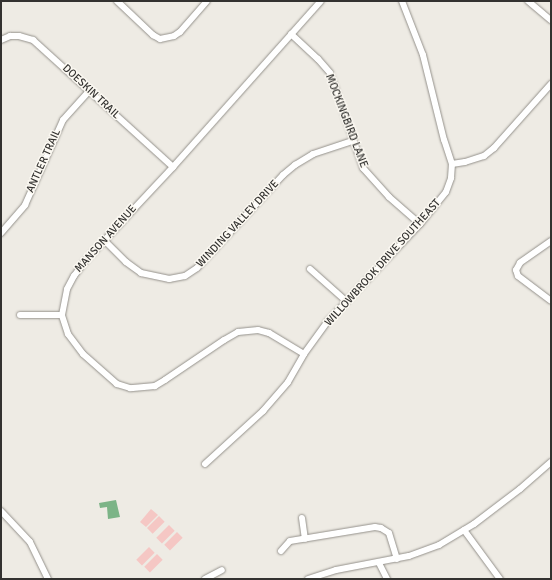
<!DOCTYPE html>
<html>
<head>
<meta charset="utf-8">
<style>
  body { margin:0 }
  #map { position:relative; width:552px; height:580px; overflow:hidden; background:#eeebe4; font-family:Signika,sans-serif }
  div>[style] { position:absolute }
  .green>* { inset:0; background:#f5c7c4; transform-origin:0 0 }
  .water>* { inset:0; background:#7cb487 }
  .roads { filter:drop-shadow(0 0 1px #94918b) drop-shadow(0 0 1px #94918b) }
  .minor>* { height:6px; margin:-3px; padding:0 3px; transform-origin:3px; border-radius:3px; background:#fff }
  span { translate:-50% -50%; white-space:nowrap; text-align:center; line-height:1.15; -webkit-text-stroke:3px #fbf8f1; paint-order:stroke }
  .street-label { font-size:11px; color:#333230 }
  .frame { position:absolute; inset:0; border:2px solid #333230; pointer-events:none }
</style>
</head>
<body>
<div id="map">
  <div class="green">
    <i style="clip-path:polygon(151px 509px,158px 515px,146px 527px,140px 522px)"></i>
    <i style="left:159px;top:516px;width:8px;height:17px;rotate:45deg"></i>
    <i style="left:169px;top:525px;width:8px;height:18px;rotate:45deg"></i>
    <i style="left:177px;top:532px;width:8px;height:18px;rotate:45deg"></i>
    <i style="left:149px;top:547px;width:8px;height:18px;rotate:45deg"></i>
    <i style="left:157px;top:554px;width:8px;height:18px;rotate:45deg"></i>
  </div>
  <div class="water">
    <i style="clip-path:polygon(116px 500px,120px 517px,108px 519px,107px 507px,100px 508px,99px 503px)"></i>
  </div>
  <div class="roads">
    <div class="minor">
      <i style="left:117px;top:1px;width:50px;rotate:43.4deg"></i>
      <i style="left:153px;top:35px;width:8px;rotate:30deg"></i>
      <i style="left:160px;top:39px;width:14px;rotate:-12deg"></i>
      <i style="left:174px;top:36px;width:7px;rotate:-34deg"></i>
      <i style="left:180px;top:32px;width:41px;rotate:-48.9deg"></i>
      <i style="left:528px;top:1px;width:30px;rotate:40deg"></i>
      <i style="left:291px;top:34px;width:37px;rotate:43deg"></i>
      <i style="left:318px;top:59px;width:18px;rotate:49deg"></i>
      <i style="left:330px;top:73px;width:101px;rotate:70.8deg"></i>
      <i style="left:363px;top:168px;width:39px;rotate:48deg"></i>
      <i style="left:389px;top:197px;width:41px;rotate:41.1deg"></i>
      <i style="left:1px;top:40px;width:10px;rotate:-24deg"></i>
      <i style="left:10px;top:36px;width:9px"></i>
      <i style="left:19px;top:36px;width:15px;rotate:16deg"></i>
      <i style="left:33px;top:40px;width:189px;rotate:42.2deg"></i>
      <i style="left:452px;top:164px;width:13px;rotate:-9deg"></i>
      <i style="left:465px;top:162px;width:20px;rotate:-18deg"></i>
      <i style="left:484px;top:156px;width:13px;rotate:-39deg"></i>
      <i style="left:494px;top:148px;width:86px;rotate:-48.3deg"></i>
      <i style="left:1px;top:233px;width:37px;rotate:-49deg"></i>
      <i style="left:25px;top:205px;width:93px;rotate:-65.9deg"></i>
      <i style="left:63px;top:120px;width:39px;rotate:-48deg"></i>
      <i style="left:104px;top:240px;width:31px;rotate:45deg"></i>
      <i style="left:126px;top:262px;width:19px;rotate:36deg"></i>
      <i style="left:141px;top:273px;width:29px;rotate:12deg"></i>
      <i style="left:169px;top:279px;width:16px;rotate:-11deg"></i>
      <i style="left:185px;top:276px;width:14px;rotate:-34deg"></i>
      <i style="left:197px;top:268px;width:127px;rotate:-47.2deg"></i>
      <i style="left:283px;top:175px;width:16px;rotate:-40deg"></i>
      <i style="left:295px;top:165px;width:21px;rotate:-31deg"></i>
      <i style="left:313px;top:154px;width:41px;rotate:-18.4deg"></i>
      <i style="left:551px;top:241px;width:38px;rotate:145deg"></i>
      <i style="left:520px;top:263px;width:8px;rotate:120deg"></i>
      <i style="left:516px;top:270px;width:6px;rotate:72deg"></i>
      <i style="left:518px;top:276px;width:41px;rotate:37.1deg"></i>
      <i style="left:310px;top:269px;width:48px;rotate:41.6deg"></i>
      <i style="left:20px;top:315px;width:42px"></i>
      <i style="left:304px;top:354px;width:41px;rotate:-149deg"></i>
      <i style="left:269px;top:333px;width:11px;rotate:-165deg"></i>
      <i style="left:258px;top:330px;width:20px;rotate:174deg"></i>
      <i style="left:238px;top:332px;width:16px;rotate:150deg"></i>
      <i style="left:224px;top:340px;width:71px;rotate:145.9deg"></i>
      <i style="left:165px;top:380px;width:12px;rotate:149deg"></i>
      <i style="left:155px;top:386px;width:25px;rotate:175deg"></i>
      <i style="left:130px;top:388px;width:14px;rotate:-163deg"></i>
      <i style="left:117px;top:384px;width:45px;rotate:-138.6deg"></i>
      <i style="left:83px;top:354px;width:25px;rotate:-127deg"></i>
      <i style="left:68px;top:334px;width:20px;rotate:-108deg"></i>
      <i style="left:62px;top:315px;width:26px;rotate:-79deg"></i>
      <i style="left:67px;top:289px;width:15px;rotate:-62deg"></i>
      <i style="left:74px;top:276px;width:20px;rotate:-53deg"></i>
      <i style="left:86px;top:260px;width:127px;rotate:-46.9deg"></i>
      <i style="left:173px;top:167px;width:222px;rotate:-48.3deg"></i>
      <i style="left:205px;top:464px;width:79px;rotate:-42.4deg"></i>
      <i style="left:263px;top:411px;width:38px;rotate:-49deg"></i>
      <i style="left:288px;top:382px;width:32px;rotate:-60deg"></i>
      <i style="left:304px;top:354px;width:41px;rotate:-54deg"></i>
      <i style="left:328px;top:321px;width:134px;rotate:-46.5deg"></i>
      <i style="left:420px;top:224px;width:41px;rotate:-50.9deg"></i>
      <i style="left:446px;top:192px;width:15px;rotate:-70deg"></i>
      <i style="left:451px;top:178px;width:14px;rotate:-86deg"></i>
      <i style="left:452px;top:164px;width:25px;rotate:-108deg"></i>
      <i style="left:444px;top:140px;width:88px;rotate:-103.9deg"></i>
      <i style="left:423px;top:55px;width:58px;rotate:-111.3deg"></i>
      <i style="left:1px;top:511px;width:42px;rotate:46.9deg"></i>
      <i style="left:30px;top:542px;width:41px;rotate:64.1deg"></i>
      <i style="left:302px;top:518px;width:21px;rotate:82deg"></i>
      <i style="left:464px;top:530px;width:61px;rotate:53.7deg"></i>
      <i style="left:281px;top:551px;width:13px;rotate:-48deg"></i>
      <i style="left:290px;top:541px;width:86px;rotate:-9.4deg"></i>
      <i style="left:375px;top:527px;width:6px;rotate:9deg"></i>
      <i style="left:381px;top:528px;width:9px;rotate:32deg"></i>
      <i style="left:389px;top:533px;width:27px;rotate:73deg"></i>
      <i style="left:379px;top:563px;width:18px;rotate:63deg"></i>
      <i style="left:205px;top:579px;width:19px;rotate:-28deg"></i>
      <i style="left:308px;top:579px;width:29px;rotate:-18deg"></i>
      <i style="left:336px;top:570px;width:74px;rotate:-10.9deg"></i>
      <i style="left:409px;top:556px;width:32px;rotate:-20deg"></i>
      <i style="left:439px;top:545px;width:41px;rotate:-31deg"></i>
      <i style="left:474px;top:524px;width:58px;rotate:-37.3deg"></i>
      <i style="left:520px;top:489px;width:41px;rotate:-41.1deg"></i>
    </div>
  </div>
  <div class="street-label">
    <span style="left:91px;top:92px;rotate:43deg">DOESKIN TRAIL</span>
    <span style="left:346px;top:121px;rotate:69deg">MOCKINGBIRD LANE</span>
    <span style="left:44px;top:161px;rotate:-66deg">ANTLER TRAIL</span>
    <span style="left:238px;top:224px;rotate:-47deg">WINDING VALLEY DRIVE</span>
    <span style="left:106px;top:239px;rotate:-48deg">MANSON AVENUE</span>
    <span style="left:383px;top:263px;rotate:-48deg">WILLOWBROOK DRIVE SOUTHEAST</span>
  </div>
  <div class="frame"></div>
</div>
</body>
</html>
